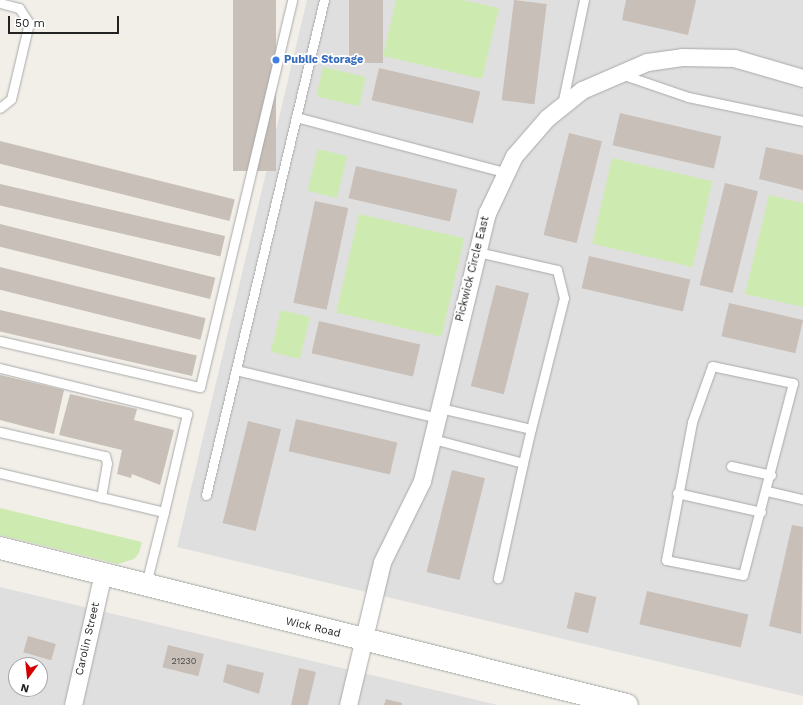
<!DOCTYPE html>
<html>
<head>
<meta charset="utf-8">
<style>
  body { margin:0 }
  #map { position:relative; width:803px; height:705px; overflow:hidden; background:#f2efe9; font-family:"Work Sans",sans-serif }
  div>[style] { position:absolute }
  .residential>* { inset:0; background:#e0dfdf }
  .grass>* { inset:0; background:#cdebb0; transform-origin:0 0 }
  .building>* { inset:0; background:#c7bfb8; transform-origin:0 0 }
  .roads { filter:drop-shadow(0 0 1px #a9a9a9) drop-shadow(0 0 1px #a9a9a9) }
  .service>* { height:9px; margin:-4.5px; padding:0 4.5px; transform-origin:4.5px; border-radius:4.5px; background:#fff }
  .minor>* { height:17px; margin:-8.5px; padding:0 8.5px; transform-origin:8.5px; border-radius:8.5px; background:#fff }
  .tertiary>* { height:22px; margin:-11px; padding:0 11px; transform-origin:11px; border-radius:11px; background:#fff }
  .dots>* { width:11px; height:11px; translate:-50% -50%; box-sizing:border-box; border:2px solid #fff; border-radius:50% }
  span { translate:-50% -50%; white-space:nowrap; text-align:center; line-height:1.15; -webkit-text-stroke:3.5px #fff; paint-order:stroke }
  .number-label { font-size:9px; color:#4b4948 }
  .number-label span { -webkit-text-stroke-width:0 }
  .shop-label { font-size:11px; color:#366cbe; font-weight:700 }
  .left { translate:0 -50%; text-align:left }
  .street-label { font-size:11px; color:#222 }
  .north { position:absolute; left:8px; top:657px; width:40px; height:40px; box-sizing:border-box; background:#fff; border:1px solid #a7a7a7; border-radius:50%; rotate:195deg; font-size:11px; font-weight:700; line-height:16px; text-align:center; color:#222 }
  .north::after { content:''; display:block; margin:auto; width:14px; height:18px; background:#d40000; clip-path:polygon(50% 0,100% 100%,50% 72%,0 100%) }
  .scale { position:absolute; left:8px; top:16px; width:111px; height:18px; box-sizing:border-box; border:2px solid #222; border-top:0; padding-left:5px; font-size:12px; line-height:14px; white-space:nowrap; color:#222; -webkit-text-stroke:3px #fff; paint-order:stroke }
</style>
</head>
<body>
<div id="map">
  <div class="residential">
    <i style="clip-path:polygon(307px 0,803px 0,803px 696px,177px 547px)"></i>
    <i style="clip-path:polygon(evenodd,0 587px,498px 705px,0 705px,0 587px,16px 665px,40px 665px,40px 689px,16px 689px,16px 665px)"></i>
  </div>
  <div class="grass">
    <i style="clip-path:polygon(396px 0,463px 0,499px 8px,482px 79px,383px 56px)"></i>
    <i style="left:323px;top:67px;width:44px;height:30px;rotate:13deg"></i>
    <i style="left:318px;top:149px;width:30px;height:43px;rotate:14deg"></i>
    <i style="left:612px;top:158px;width:103px;height:88px;rotate:13deg"></i>
    <i style="clip-path:polygon(769px 195px,803px 203px,803px 307px,745px 294px)"></i>
    <i style="left:359px;top:214px;width:108px;height:101px;rotate:13deg"></i>
    <i style="left:281px;top:310px;width:30px;height:43px;rotate:14deg"></i>
    <i style="clip-path:polygon(0 508px,142px 542px,139px 553px,134px 559px,118px 564px,0 535px)"></i>
  </div>
  <div class="building">
    <i style="left:233px;top:0;width:43px;height:171px"></i>
    <i style="left:349px;top:0;width:34px;height:63px"></i>
    <i style="left:514px;top:0;width:33px;height:101px;rotate:7deg"></i>
    <i style="clip-path:polygon(626px 0,696px 0,688px 35px,622px 20px)"></i>
    <i style="left:379px;top:68px;width:104px;height:33px;rotate:13deg"></i>
    <i style="left:620px;top:113px;width:104px;height:33px;rotate:13deg"></i>
    <i style="left:569px;top:133px;width:34px;height:105px;rotate:14deg"></i>
    <i style="left:0;top:141px;width:242px;height:22px;rotate:14deg"></i>
    <i style="clip-path:polygon(766px 147px,803px 155px,803px 190px,759px 179px)"></i>
    <i style="left:356px;top:166px;width:104px;height:33px;rotate:13deg"></i>
    <i style="left:725px;top:183px;width:34px;height:105px;rotate:14deg"></i>
    <i style="left:0;top:184px;width:231px;height:21px;rotate:13deg"></i>
    <i style="left:315px;top:201px;width:34px;height:104px;rotate:12deg"></i>
    <i style="left:0;top:224px;width:222px;height:22px;rotate:14deg"></i>
    <i style="left:589px;top:256px;width:104px;height:33px;rotate:13deg"></i>
    <i style="left:0;top:267px;width:212px;height:22px;rotate:14deg"></i>
    <i style="left:496px;top:285px;width:34px;height:104px;rotate:14deg"></i>
    <i style="left:729px;top:303px;width:76px;height:34px;rotate:13deg"></i>
    <i style="left:0;top:310px;width:202px;height:21px;rotate:13deg"></i>
    <i style="left:319px;top:321px;width:104px;height:33px;rotate:13deg"></i>
    <i style="clip-path:polygon(0 375px,64px 390px,54px 434px,0 420px)"></i>
    <i style="clip-path:polygon(70px 394px,137px 409px,134px 420px,174px 430px,160px 485px,132px 474px,131px 478px,117px 474px,122px 450px,59px 435px)"></i>
    <i style="left:296px;top:419px;width:104px;height:33px;rotate:13deg"></i>
    <i style="left:248px;top:421px;width:34px;height:105px;rotate:14deg"></i>
    <i style="left:452px;top:470px;width:34px;height:105px;rotate:14deg"></i>
    <i style="clip-path:polygon(792px 525px,803px 527px,801px 634px,769px 626px)"></i>
    <i style="left:647px;top:591px;width:104px;height:34px;rotate:13deg"></i>
    <i style="left:575px;top:592px;width:22px;height:37px;rotate:13deg"></i>
    <i style="left:28px;top:636px;width:29px;height:17px;rotate:16deg"></i>
    <i style="left:168px;top:645px;width:37px;height:23px;rotate:14deg"></i>
    <i style="clip-path:polygon(227px 664px,264px 673px,259px 694px,223px 682px)"></i>
    <i style="clip-path:polygon(299px 668px,316px 672px,308px 705px,291px 705px)"></i>
    <i style="clip-path:polygon(386px 699px,402px 703px,402px 705px,384px 705px)"></i>
  </div>
  <div class="roads">
    <div class="service">
      <i style="left:0;top:3px;width:20px;rotate:15deg"></i>
      <i style="left:19px;top:8px;width:18px;rotate:56deg"></i>
      <i style="left:29px;top:23px;width:78px;rotate:103.3deg"></i>
      <i style="left:11px;top:99px;width:14px;rotate:141deg"></i>
      <i style="left:621px;top:74px;width:71px;rotate:18.9deg"></i>
      <i style="left:688px;top:97px;width:117px;rotate:11.8deg"></i>
      <i style="left:562px;top:105px;width:107px;rotate:-78.2deg"></i>
      <i style="left:296px;top:117px;width:215px;rotate:14.8deg"></i>
      <i style="left:0;top:341px;width:205px;rotate:13deg"></i>
      <i style="left:200px;top:387px;width:398px;rotate:-76.6deg"></i>
      <i style="left:712px;top:366px;width:83px;rotate:11.9deg"></i>
      <i style="left:793px;top:383px;width:198px;rotate:104.6deg"></i>
      <i style="left:743px;top:575px;width:78px;rotate:-169deg"></i>
      <i style="left:666px;top:560px;width:140px;rotate:-79.3deg"></i>
      <i style="left:692px;top:422px;width:59px;rotate:-70.3deg"></i>
      <i style="left:0;top:368px;width:193px;rotate:13.8deg"></i>
      <i style="left:187px;top:414px;width:101px;rotate:103.2deg"></i>
      <i style="left:164px;top:512px;width:169px;rotate:-166.6deg"></i>
      <i style="left:236px;top:370px;width:208px;rotate:13.4deg"></i>
      <i style="left:440px;top:408px;width:93px;rotate:13deg"></i>
      <i style="left:531px;top:429px;width:135px;rotate:-75.9deg"></i>
      <i style="left:564px;top:298px;width:29px;rotate:-104deg"></i>
      <i style="left:557px;top:270px;width:82px;rotate:-167.3deg"></i>
      <i style="left:0;top:432px;width:108px;rotate:12.9deg"></i>
      <i style="left:105px;top:456px;width:7px;rotate:74deg"></i>
      <i style="left:107px;top:463px;width:35px;rotate:100deg"></i>
      <i style="left:433px;top:439px;width:93px;rotate:14.9deg"></i>
      <i style="left:523px;top:463px;width:118px;rotate:102.3deg"></i>
      <i style="left:523px;top:463px;width:35px;rotate:-77deg"></i>
      <i style="left:731px;top:466px;width:41px;rotate:12.7deg"></i>
      <i style="left:767px;top:491px;width:37px;rotate:13deg"></i>
      <i style="left:677px;top:493px;width:86px;rotate:12.7deg"></i>
      <i style="left:206px;top:495px;width:509px;rotate:-76.59deg"></i>
      <i style="left:146px;top:584px;width:74px;rotate:-76deg"></i>
    </div>
    <div class="minor">
      <i style="left:73px;top:705px;width:135px;rotate:-77.2deg"></i>
      <i style="left:348px;top:705px;width:147px;rotate:-76.6deg"></i>
      <i style="left:382px;top:562px;width:90px;rotate:-63.7deg"></i>
      <i style="left:422px;top:481px;width:276px;rotate:-76.4deg"></i>
      <i style="left:487px;top:213px;width:63px;rotate:-64.7deg"></i>
      <i style="left:514px;top:156px;width:50px;rotate:-49deg"></i>
      <i style="left:547px;top:118px;width:45px;rotate:-38.7deg"></i>
      <i style="left:582px;top:90px;width:71px;rotate:-23.3deg"></i>
      <i style="left:647px;top:62px;width:35px;rotate:-8deg"></i>
      <i style="left:682px;top:57px;width:52px;rotate:1.1deg"></i>
      <i style="left:734px;top:58px;width:72px;rotate:16.2deg"></i>
    </div>
    <div class="tertiary">
      <i style="left:0;top:548px;width:646px;rotate:14.06deg"></i>
    </div>
  </div>
  <div class="dots">
    <i style="left:276px;top:60px;background:#3f7fe0"></i>
  </div>
  <div class="number-label">
    <span style="left:184px;top:661px">21230</span>
  </div>
  <div class="shop-label">
    <span class="left" style="left:284px;top:60px">Public Storage</span>
  </div>
  <div class="street-label">
    <span style="left:473px;top:269px;rotate:-76deg">Pickwick Circle East</span>
    <span style="left:313px;top:628px;rotate:13deg">Wick Road</span>
    <span style="left:88px;top:639px;rotate:-77deg">Carolin Street</span>
  </div>
  <div class="north">N</div>
  <div class="scale">50 m</div>
</div>
</body>
</html>
